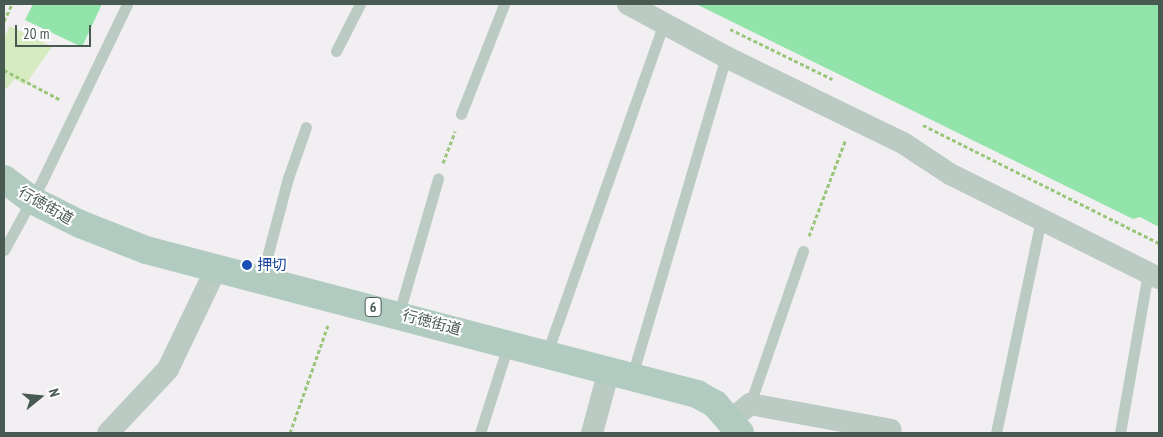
<!DOCTYPE html>
<html>
<head>
<meta charset="utf-8">
<style>
  body { margin:0 }
  #map { position:relative; width:1163px; height:437px; overflow:hidden; background:#f1eff1; font-family:"PT Sans Narrow","Noto Sans JP",sans-serif }
  div>[style] { position:absolute }
  .green>* { inset:0; background:#d7ebc1 }
  .water>* { inset:0; background:#92e4aa }
  .path>* { height:3px; margin-top:-1.5px; transform-origin:0; background:repeating-linear-gradient(90deg,#9ac67c 0 4px,transparent 0 6.5px) }
  .lane>* { height:11px; margin:-5.5px; padding:0 5.5px; transform-origin:5.5px; border-radius:5.5px; background:#bbcac3 }
  .street>* { height:22px; margin:-11px; padding:0 11px; transform-origin:11px; border-radius:11px; background:#bbcac3 }
  .primary>* { height:28px; margin:-14px; padding:0 14px; transform-origin:14px; border-radius:14px; background:#b1cbc0 }
  .dots>* { width:14px; height:14px; translate:-50% -50%; box-sizing:border-box; border:2px solid #fff; border-radius:50% }
  span { translate:-50% -50%; white-space:nowrap; text-align:center; line-height:1.15; -webkit-text-stroke:4px #fff; paint-order:stroke }
  .shield-label span { padding:1px 4px; background:#fff; border:1px solid; border-radius:4px; -webkit-text-stroke-width:0 }
  .shield-label { font-size:14px; color:#485a52; font-weight:700 }
  .street-label { font-size:15px; color:#485a52 }
  .transit-label { font-size:15px; color:#164399 }
  .left { translate:0 -50%; text-align:left }
  .frame { position:absolute; inset:0; border:5px solid #485a52; pointer-events:none }
  .north { position:absolute; left:15px; top:372px; width:50px; height:50px; -webkit-text-stroke:4px #fff; paint-order:stroke; rotate:73deg; font-size:14px; font-weight:700; line-height:20px; text-align:center; color:#485a52 }
  .north::after { content:''; display:block; margin:auto; width:18px; height:22px; background:#485a52; clip-path:polygon(50% 0,100% 100%,50% 72%,0 100%) }
  .scale { position:absolute; left:15px; top:25px; width:76px; height:22px; box-sizing:border-box; border:2px solid #485a52; border-top:0; padding-left:6px; font-size:15px; line-height:18px; white-space:nowrap; color:#485a52; -webkit-text-stroke:4px #fff; paint-order:stroke }
</style>
</head>
<body>
<div id="map">
  <div class="green">
    <i style="clip-path:polygon(10px 26px,52px 47px,25px 85px,15px 79px,4px 91px,4px 37px)"></i>
  </div>
  <div class="water">
    <i style="clip-path:polygon(33px 4px,102px 4px,82px 47px,25px 20px)"></i>
    <i style="clip-path:polygon(696px 4px,1159px 4px,1159px 227px,1140px 217px,1133px 219px)"></i>
  </div>
  <div class="path">
    <i style="left:4px;top:21px;width:19px;rotate:-65deg"></i>
    <i style="left:730px;top:29px;width:114px;rotate:26.1deg"></i>
    <i style="left:4px;top:70px;width:64px;rotate:27.8deg"></i>
    <i style="left:923px;top:125px;width:264px;rotate:26.6deg"></i>
    <i style="left:443px;top:163px;width:34px;rotate:-69deg"></i>
    <i style="left:809px;top:236px;width:102px;rotate:-69.2deg"></i>
    <i style="left:290px;top:433px;width:114px;rotate:-70.6deg"></i>
  </div>
  <div class="lane">
    <i style="left:336px;top:51px;width:53px;rotate:-62.9deg"></i>
    <i style="left:461px;top:114px;width:118px;rotate:-68.6deg"></i>
    <i style="left:4px;top:250px;width:79px;rotate:-61.2deg"></i>
    <i style="left:42px;top:181px;width:196px;rotate:-64.3deg"></i>
    <i style="left:261px;top:280px;width:106px;rotate:-75.2deg"></i>
    <i style="left:288px;top:178px;width:54px;rotate:-70.6deg"></i>
    <i style="left:399px;top:313px;width:140px;rotate:-73.8deg"></i>
    <i style="left:547px;top:353px;width:350px;rotate:-70.5deg"></i>
    <i style="left:632px;top:376px;width:333px;rotate:-73.6deg"></i>
    <i style="left:750px;top:404px;width:162px;rotate:-70.9deg"></i>
    <i style="left:480px;top:433px;width:92px;rotate:-72.3deg"></i>
    <i style="left:996px;top:433px;width:218px;rotate:-78.1deg"></i>
    <i style="left:1120px;top:433px;width:162px;rotate:-80.1deg"></i>
  </div>
  <div class="street">
    <i style="left:628px;top:4px;width:111px;rotate:28.4deg"></i>
    <i style="left:726px;top:57px;width:197px;rotate:25.9deg"></i>
    <i style="left:903px;top:143px;width:56px;rotate:33.4deg"></i>
    <i style="left:950px;top:174px;width:233px;rotate:26.5deg"></i>
    <i style="left:731px;top:420px;width:25px;rotate:-40deg"></i>
    <i style="left:750px;top:404px;width:143px;rotate:10.4deg"></i>
    <i style="left:108px;top:433px;width:88px;rotate:-46.8deg"></i>
    <i style="left:168px;top:369px;width:111px;rotate:-64.4deg"></i>
    <i style="left:592px;top:433px;width:65px;rotate:-74.9deg"></i>
  </div>
  <div class="primary">
    <i style="left:4px;top:179px;width:35px;rotate:37deg"></i>
    <i style="left:32px;top:200px;width:54px;rotate:26.6deg"></i>
    <i style="left:80px;top:224px;width:71px;rotate:21.5deg"></i>
    <i style="left:146px;top:250px;width:570px;rotate:14.65deg"></i>
    <i style="left:697px;top:394px;width:21px;rotate:29deg"></i>
    <i style="left:715px;top:404px;width:38px;rotate:49deg"></i>
  </div>
  <div class="dots">
    <i style="left:247px;top:265px;background:#1a4fb4"></i>
  </div>
  <div class="shield-label">
    <span style="left:373px;top:307px">6</span>
  </div>
  <div class="street-label">
    <span style="left:46px;top:205px;rotate:30deg">行徳街道</span>
    <span style="left:432px;top:322px;rotate:15deg">行徳街道</span>
  </div>
  <div class="transit-label">
    <span class="left" style="left:257px;top:265px">押切</span>
  </div>
  <div class="frame"></div>
  <div class="north">N</div>
  <div class="scale">20 m</div>
</div>
</body>
</html>
